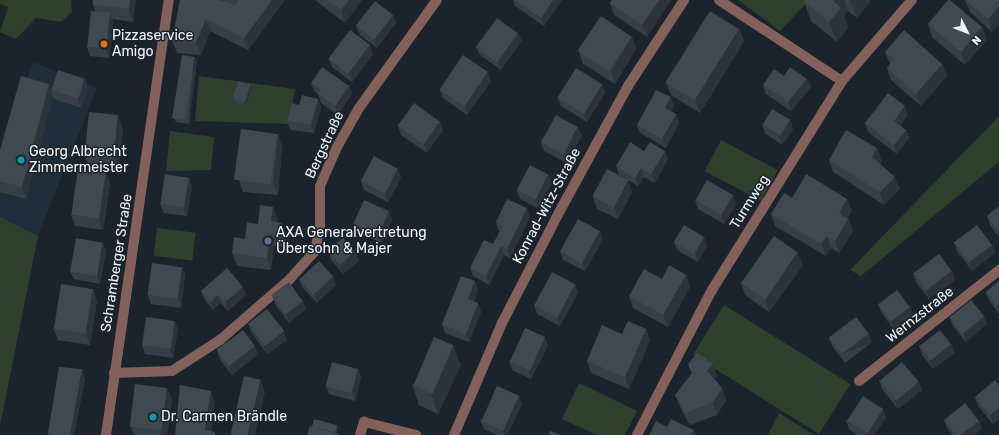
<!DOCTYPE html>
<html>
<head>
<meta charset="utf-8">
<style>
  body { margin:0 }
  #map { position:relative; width:999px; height:435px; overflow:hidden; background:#1b242c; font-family:Rubik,sans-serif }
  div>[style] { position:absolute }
  .built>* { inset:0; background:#202d3a }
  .green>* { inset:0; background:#2e3f2c; transform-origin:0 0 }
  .minor>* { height:10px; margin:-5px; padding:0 5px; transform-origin:5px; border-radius:5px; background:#83615a }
  .wall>* { inset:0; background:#363f47 }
  .shaded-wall>* { inset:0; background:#2c3339; transform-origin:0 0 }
  .building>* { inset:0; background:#3f4952; transform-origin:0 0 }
  .dots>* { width:11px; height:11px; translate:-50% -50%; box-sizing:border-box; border:2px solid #1b242c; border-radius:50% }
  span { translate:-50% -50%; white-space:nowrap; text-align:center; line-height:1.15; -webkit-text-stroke:3px #1b242c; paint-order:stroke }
  .poi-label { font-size:14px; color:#f0f5fb }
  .left { translate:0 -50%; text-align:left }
  .street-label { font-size:14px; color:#f0f5fb }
  .north { position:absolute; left:947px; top:12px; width:40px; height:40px; -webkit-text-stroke:3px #1b242c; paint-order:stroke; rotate:132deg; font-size:11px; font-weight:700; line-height:16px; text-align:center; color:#f0f5fb }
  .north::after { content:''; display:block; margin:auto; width:14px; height:18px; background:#f0f5fb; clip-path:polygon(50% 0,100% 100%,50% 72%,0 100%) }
</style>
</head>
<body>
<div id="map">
  <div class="built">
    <i style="clip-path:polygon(33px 62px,97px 88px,38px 236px,0 217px,0 153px)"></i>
  </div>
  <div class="green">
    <i style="clip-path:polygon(0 0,71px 0,72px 12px,61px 22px,36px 18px,16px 39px,0 32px,8px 7px,0 4px)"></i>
    <i style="clip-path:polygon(738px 0,809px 0,780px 31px)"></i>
    <i style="clip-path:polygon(199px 76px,295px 89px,289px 124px,195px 121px)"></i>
    <i style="clip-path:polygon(999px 116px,999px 162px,861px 276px,850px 270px)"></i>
    <i style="clip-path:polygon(170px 131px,214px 137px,211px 170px,166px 171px)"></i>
    <i style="left:721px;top:140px;width:64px;height:35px;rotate:28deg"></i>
    <i style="clip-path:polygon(0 217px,38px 236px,0 426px)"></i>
    <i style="left:157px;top:228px;width:39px;height:28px;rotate:7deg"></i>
    <i style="left:724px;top:305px;width:149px;height:59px;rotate:32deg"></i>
    <i style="clip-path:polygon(579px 383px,637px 411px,625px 435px,597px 435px,562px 419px)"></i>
    <i style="clip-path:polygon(779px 413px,814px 435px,768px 435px)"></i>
  </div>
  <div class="minor">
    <i style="left:719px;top:0;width:147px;rotate:33.4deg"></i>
    <i style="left:114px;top:373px;width:58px;rotate:-2deg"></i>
    <i style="left:172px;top:371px;width:57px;rotate:-32.9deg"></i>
    <i style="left:220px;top:340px;width:91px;rotate:-41deg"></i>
    <i style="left:289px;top:280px;width:39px;rotate:-48deg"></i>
    <i style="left:315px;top:251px;width:26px;rotate:-79deg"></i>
    <i style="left:320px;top:225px;width:39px;rotate:-90deg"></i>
    <i style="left:320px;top:186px;width:43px;rotate:-66.4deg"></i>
    <i style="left:337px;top:147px;width:45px;rotate:-60.6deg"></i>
    <i style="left:359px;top:108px;width:133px;rotate:-54.2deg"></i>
    <i style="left:859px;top:381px;width:179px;rotate:-38.4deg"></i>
    <i style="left:106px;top:435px;width:440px;rotate:-81.8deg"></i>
    <i style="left:360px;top:435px;width:14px;rotate:-73deg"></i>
    <i style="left:364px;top:422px;width:54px;rotate:14deg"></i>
    <i style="left:454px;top:435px;width:122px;rotate:-66.8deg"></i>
    <i style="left:502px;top:323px;width:131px;rotate:-62.7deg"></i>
    <i style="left:562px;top:207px;width:138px;rotate:-61.4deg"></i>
    <i style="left:628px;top:86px;width:103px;rotate:-56.9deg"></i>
    <i style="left:637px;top:435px;width:163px;rotate:-62.7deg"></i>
    <i style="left:712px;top:290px;width:246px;rotate:-58.1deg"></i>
    <i style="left:842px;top:81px;width:107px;rotate:-49.2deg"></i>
  </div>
  <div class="wall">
    <i style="clip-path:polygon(93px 0,136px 0,133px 22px,112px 19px,113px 22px,109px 58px,90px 56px,87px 47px,95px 12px,93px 5px)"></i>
    <i style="clip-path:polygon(221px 0,285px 0,248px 50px,210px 31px,201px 55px,177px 53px,172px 40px,221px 1px)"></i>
    <i style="clip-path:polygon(315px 0,362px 0,345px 23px)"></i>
    <i style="clip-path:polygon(513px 0,562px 0,544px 26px,515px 6px)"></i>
    <i style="clip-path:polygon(612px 0,671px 0,647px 37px,614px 15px,610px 3px)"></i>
    <i style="clip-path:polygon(805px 0,869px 0,870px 2px,857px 18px,848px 11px,844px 16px,848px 27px,837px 42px,811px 21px,804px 1px)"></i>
    <i style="clip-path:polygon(965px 0,999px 0,999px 24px,992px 32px,970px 12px)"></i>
    <i style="clip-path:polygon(393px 15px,396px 23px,377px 48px,360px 35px,356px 26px)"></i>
    <i style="clip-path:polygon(928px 24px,982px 27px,987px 40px,965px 65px,932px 37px)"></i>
    <i style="clip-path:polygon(739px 29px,744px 41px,700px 113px,671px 95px,666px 83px)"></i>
    <i style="clip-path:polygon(518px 33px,522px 41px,501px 70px,480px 55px,476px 47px)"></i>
    <i style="clip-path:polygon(632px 37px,636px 49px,615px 84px,583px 64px,579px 52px)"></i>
    <i style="clip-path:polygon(885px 52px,942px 64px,947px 76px,921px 106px,891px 80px,887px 68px,890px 64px)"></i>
    <i style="clip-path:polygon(373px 54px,352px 82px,332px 67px,329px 59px)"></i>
    <i style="clip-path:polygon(197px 61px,189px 124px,176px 122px,174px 118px)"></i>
    <i style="clip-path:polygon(784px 76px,807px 79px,811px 87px,791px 111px,766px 94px,763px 85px)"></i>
    <i style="clip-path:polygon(491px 81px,467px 115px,443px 98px,440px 90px)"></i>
    <i style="clip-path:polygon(311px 83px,349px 86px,352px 94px,338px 115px,321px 103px,318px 94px,314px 91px)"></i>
    <i style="clip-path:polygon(49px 84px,51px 90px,88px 88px,81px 108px,54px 99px,53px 97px,26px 199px,0 192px,0 150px)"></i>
    <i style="clip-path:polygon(602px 84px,605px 93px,587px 122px,561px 106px,557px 97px)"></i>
    <i style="clip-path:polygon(250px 85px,251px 89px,246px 107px,234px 102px,233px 98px)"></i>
    <i style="clip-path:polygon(318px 99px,321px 108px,314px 133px,290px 130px,287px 121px,299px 105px)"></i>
    <i style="clip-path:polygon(674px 106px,671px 111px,676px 114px,679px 123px,666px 148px,640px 133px,637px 125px)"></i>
    <i style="clip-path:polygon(908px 115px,900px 126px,906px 130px,909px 138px,897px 154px,868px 132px,865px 123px)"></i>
    <i style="clip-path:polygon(790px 120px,793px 129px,782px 145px,765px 133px,762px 124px)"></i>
    <i style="clip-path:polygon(398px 126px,443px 130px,427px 153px,401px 135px)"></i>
    <i style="clip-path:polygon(123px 128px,118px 169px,89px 166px,84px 154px)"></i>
    <i style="clip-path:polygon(278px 134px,282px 146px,278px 195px,243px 192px,239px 180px)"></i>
    <i style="clip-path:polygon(582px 135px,567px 163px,544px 151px,541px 142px)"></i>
    <i style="clip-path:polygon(644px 151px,665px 151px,668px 159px,655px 183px,644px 177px,638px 186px,628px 180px,632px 192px,618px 219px,597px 209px,593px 197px,626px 179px,619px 175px,616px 166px)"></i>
    <i style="clip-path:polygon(829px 160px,882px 160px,880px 164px,900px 189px,884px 205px,833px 172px)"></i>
    <i style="clip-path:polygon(106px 172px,110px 184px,103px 230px,75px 226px,71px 214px)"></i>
    <i style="clip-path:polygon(189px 178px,192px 187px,187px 216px,164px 213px,160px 204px)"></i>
    <i style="clip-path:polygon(401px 178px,388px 202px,364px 190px,361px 181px)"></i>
    <i style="clip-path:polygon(552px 183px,538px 208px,520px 199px,517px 190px)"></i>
    <i style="clip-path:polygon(733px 195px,736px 204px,724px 224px,698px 209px,695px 200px)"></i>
    <i style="clip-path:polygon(792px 198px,847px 199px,852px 211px,848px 218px,853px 231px,839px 253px,831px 248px,826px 256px,775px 226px,771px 214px)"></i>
    <i style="clip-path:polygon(999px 206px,999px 237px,990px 225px,987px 216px)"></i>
    <i style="clip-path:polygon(389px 211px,392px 220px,382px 243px,357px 232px,354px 224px)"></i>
    <i style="clip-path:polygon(530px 217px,510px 258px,504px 255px,489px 285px,473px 276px,470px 268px,493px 244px,500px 231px,499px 231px,496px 222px)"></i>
    <i style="clip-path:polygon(278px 219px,277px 222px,287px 235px,285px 248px,274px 246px,271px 270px,237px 266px,232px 253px,258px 224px)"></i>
    <i style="clip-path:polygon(704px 237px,707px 246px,698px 262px,677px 250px,674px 242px)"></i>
    <i style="clip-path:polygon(603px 239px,585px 271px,563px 260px,560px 251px)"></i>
    <i style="clip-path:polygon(954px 242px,992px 245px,995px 253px,972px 271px,957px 251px)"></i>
    <i style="clip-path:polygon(328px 251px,355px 252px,359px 261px,343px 274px,331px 260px)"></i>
    <i style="clip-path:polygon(106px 252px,100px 284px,74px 279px,70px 271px)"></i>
    <i style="clip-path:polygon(803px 265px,769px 312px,745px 295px,741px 283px)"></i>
    <i style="clip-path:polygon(182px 267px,185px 275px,181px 308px,151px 304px,148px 295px)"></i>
    <i style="clip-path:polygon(952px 271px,955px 280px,929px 299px,916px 282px,913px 273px)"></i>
    <i style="clip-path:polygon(686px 275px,690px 287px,668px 327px,633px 308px,629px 296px,662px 279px)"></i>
    <i style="clip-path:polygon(333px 276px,336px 285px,317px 303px,302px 287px,299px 279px)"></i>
    <i style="clip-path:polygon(999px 281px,999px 314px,989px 300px,986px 292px)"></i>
    <i style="clip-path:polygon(575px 284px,578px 293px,560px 326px,537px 314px,534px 305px)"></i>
    <i style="clip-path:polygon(243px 287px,246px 295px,228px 311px,221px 303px,213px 310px,204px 299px,201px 291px)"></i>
    <i style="clip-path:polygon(93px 289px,97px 301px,90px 345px,58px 340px,53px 328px)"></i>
    <i style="clip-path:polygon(478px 290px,474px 302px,478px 303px,481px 312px,469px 342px,445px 333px,442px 324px)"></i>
    <i style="clip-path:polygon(272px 296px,306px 309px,289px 323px,275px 304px)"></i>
    <i style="clip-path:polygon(878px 304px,910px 307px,913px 316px,894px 330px,881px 312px)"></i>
    <i style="clip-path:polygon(950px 318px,987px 324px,966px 342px,953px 326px)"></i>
    <i style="clip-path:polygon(248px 323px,287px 340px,267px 354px,251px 332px)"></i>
    <i style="clip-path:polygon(178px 329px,173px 358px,145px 354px,142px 345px)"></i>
    <i style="clip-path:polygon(646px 329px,650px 341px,629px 389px,591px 373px,587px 361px,622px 334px)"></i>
    <i style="clip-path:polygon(829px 338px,872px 342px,845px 363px,832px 346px)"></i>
    <i style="clip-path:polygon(951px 344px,955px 353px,933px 369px,922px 355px,919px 346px)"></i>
    <i style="clip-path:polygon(255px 346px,258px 354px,232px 375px,220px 360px,217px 351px)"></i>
    <i style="clip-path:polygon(548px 346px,531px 379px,512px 370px,509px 361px)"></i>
    <i style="clip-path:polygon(688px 364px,713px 364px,717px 376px,715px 379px,722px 388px,726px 400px,717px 415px,690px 425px,680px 407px,675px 395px,692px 374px)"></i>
    <i style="clip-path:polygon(461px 365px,438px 414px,419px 405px,412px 385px)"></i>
    <i style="clip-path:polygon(358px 369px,361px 377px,355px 401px,329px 394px,326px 386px)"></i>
    <i style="clip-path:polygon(85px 378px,74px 435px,48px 435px,48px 433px)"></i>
    <i style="clip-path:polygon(879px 380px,922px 390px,898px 409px,882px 389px)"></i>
    <i style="clip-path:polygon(999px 385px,999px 419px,993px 424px,978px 406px,975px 397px)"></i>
    <i style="clip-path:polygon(167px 388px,172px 400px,167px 435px,134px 435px,131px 427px)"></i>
    <i style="clip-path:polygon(519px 396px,522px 404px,507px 435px,497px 435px,484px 429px,480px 420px)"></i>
    <i style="clip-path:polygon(886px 418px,874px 435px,858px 435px,849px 429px,846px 420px)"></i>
    <i style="clip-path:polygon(944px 420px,979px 421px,982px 429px,974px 435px,952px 435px,947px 428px)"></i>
  </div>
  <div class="shaded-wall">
    <i style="clip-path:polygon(130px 0,136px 0,133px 22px,129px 9px)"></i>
    <i style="clip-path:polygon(272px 0,285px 0,248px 50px,244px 38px)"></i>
    <i style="clip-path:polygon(349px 0,362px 0,345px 23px,341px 10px)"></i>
    <i style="clip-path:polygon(553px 0,562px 0,544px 26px,541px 18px)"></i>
    <i style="clip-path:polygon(659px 0,671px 0,647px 37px,642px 25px)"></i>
    <i style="clip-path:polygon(834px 0,844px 0,848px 11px,844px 16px,848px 27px,837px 42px,829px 22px,833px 1px)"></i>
    <i style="clip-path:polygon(850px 0,869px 0,870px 2px,857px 18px)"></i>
    <i style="clip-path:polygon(999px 6px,999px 24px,992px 32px,988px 19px)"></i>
    <i style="clip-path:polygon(110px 13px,113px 22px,109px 58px,106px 49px)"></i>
    <i style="clip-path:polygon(393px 15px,396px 23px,377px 48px,374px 40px)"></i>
    <i style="clip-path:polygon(206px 19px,210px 31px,201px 55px,196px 42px)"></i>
    <i style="clip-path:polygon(982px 27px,987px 40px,965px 65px,961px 52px)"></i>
    <i style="clip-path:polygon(739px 29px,744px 41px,700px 113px,695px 100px)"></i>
    <i style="clip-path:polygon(518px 33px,522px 41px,501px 70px,498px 62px)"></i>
    <i style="clip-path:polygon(632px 37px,636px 49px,615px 84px,611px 71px)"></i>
    <i style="clip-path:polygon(370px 45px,373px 54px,352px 82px,349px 73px)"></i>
    <i style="clip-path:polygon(195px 57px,197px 61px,189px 124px,188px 120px)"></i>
    <i style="clip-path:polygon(942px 64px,947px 76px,921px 106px,916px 94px)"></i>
    <i style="clip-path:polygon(488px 72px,491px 81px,467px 115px,464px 106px)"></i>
    <i style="clip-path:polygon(85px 79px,88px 88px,81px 108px,78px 100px)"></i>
    <i style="clip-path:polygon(807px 79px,811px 87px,791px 111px,788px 102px)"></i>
    <i style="clip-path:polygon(49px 84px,53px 97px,26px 199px,22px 187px)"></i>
    <i style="clip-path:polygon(602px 84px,605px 93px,587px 122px,584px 114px)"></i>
    <i style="clip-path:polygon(250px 85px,251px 89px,246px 107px,245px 102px)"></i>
    <i style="clip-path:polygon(349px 86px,352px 94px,338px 115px,335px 106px)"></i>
    <i style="clip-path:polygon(671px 97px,674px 106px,668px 117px,665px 108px)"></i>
    <i style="clip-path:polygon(318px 99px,321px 108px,314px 133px,311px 125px)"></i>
    <i style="clip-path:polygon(905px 106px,908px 115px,897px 130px,894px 121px)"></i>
    <i style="clip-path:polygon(676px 114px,679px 123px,666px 148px,662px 139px)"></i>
    <i style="clip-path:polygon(118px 115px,123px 128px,118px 169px,114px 157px)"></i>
    <i style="clip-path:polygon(790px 120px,793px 129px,782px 145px,779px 136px)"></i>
    <i style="clip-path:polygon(440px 122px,443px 130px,427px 153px,424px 144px)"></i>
    <i style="clip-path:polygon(578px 127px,582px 135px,567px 163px,564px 155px)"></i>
    <i style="clip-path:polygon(906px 130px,909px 138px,897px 154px,894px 145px)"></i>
    <i style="clip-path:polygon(278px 134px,282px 146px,278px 195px,273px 182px)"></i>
    <i style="clip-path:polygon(877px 148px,882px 160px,876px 169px,872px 157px)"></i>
    <i style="clip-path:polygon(665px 151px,668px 159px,655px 183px,651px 174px)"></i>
    <i style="clip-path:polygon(641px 168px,644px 177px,638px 186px,635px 178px)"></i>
    <i style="clip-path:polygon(398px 169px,401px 178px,388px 202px,385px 194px)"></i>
    <i style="clip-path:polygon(106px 172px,110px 184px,103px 230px,98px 218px)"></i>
    <i style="clip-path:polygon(549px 175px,552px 183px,538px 208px,535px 200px)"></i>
    <i style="clip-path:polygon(895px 177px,900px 189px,884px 205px,880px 192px)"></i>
    <i style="clip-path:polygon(189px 178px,192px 187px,187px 216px,183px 208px)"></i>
    <i style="clip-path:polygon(628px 180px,632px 192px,618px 219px,614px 207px)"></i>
    <i style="clip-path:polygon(733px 195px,736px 204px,724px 224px,721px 216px)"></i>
    <i style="clip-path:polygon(847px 199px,852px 211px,843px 225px,839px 213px)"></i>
    <i style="clip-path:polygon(273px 207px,278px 219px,276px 233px,271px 221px)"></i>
    <i style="clip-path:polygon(527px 208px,530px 217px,510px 258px,507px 249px)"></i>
    <i style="clip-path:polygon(389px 211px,392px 220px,382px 243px,379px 235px)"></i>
    <i style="clip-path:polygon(848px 219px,853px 231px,839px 253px,835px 241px)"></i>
    <i style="clip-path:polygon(282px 223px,287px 235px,285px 248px,280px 236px)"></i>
    <i style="clip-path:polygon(600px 231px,603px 239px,585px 271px,582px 262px)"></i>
    <i style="clip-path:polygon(270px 234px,274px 246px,271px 270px,267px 258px)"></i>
    <i style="clip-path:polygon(827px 236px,831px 248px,826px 256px,821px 244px)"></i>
    <i style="clip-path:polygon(704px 237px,707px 246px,698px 262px,695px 254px)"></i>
    <i style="clip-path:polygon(103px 243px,106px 252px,100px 284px,97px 276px)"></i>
    <i style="clip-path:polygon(992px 245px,995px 253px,972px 271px,969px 262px)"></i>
    <i style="clip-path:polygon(501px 246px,504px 255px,489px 285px,486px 276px)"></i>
    <i style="clip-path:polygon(355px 252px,359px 261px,343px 274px,340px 266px)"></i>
    <i style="clip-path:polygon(798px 253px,803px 265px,769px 312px,765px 300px)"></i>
    <i style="clip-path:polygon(182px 267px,185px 275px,181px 308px,178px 299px)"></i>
    <i style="clip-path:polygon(952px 271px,955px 280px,929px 299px,926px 291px)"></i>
    <i style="clip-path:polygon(686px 275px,690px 287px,668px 327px,663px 315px)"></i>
    <i style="clip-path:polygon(333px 276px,336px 285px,317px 303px,314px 294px)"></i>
    <i style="clip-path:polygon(475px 281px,478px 290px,471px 308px,468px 299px)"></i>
    <i style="clip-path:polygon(575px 284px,578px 293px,560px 326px,557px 318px)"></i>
    <i style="clip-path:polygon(243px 287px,246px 295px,228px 311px,225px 302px)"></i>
    <i style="clip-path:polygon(93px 289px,97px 301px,90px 345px,85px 333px)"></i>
    <i style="clip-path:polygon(218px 295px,221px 303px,213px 310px,210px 302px)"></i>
    <i style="clip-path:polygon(303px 301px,306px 309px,289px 323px,286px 314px)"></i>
    <i style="clip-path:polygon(478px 303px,481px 312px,469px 342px,466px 334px)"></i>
    <i style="clip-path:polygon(999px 305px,999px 312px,997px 306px)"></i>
    <i style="clip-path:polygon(910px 307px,913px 316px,894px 330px,891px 322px)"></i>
    <i style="clip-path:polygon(984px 316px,987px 324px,966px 342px,963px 333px)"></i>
    <i style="clip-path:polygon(175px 321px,178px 329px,173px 358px,170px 350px)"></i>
    <i style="clip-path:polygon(646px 329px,650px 341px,629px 389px,625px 377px)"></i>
    <i style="clip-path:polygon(284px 331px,287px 340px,267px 354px,264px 346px)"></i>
    <i style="left:869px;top:334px;width:9px;height:34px;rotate:69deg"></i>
    <i style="clip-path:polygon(545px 337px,548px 346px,531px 379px,528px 370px)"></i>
    <i style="clip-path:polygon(951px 344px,955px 353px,933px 369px,930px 361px)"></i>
    <i style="clip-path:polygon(453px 345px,461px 365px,438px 414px,431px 394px)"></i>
    <i style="clip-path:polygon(255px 346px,258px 354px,232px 375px,229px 367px)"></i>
    <i style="clip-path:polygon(713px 364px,717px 376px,712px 383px,707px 371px)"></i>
    <i style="clip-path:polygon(82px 369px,85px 378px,74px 435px,70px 435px)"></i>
    <i style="clip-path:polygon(358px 369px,361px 377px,355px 401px,352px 392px)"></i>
    <i style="clip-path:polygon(261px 380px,265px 392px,255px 435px,248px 435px)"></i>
    <i style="clip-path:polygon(919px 382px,922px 390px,898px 409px,895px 401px)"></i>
    <i style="clip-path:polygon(167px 388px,172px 400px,167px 435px,163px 435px,161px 431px)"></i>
    <i style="clip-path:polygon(722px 388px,726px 400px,717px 415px,713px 402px)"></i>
    <i style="clip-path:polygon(211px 391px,215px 403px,211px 435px,205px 430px)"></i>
    <i style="clip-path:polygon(519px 396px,522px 404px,507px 435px,504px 435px,502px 430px)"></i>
    <i style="clip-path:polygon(999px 408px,999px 419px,993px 424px,990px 415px)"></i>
    <i style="clip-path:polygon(883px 409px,886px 418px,874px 435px,866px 435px,866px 434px)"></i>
    <i style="clip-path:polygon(979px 421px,982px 429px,974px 435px,960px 435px)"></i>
    <i style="clip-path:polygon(337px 425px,338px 430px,337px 435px,334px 435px)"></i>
    <i style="clip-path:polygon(694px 430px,696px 435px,691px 435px)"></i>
  </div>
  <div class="building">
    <i style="clip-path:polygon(93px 0,130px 0,129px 9px,93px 5px)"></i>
    <i style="clip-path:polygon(180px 0,219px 0,235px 5px,239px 0,272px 0,244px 38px,206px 19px,196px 42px,172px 40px)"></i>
    <i style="clip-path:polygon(327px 0,349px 0,341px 10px)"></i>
    <i style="clip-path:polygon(515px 0,553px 0,541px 18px)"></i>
    <i style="clip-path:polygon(612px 0,659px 0,642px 25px,610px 3px)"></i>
    <i style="clip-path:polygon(805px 0,834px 0,833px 1px,841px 8px,829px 22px,804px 1px)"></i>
    <i style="clip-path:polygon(948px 0,950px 0,982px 27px,961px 52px,928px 24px)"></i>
    <i style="clip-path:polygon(965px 0,999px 0,999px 6px,988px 19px)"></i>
    <i style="left:375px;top:1px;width:23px;height:31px;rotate:38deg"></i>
    <i style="left:91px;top:11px;width:19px;height:36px;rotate:6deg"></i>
    <i style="left:710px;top:11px;width:34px;height:84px;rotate:32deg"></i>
    <i style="left:601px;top:16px;width:37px;height:42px;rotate:34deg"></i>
    <i style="left:497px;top:18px;width:26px;height:36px;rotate:36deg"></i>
    <i style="left:350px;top:30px;width:25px;height:36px;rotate:37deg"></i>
    <i style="clip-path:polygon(904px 30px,942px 64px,916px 94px,887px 68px,894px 59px,885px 52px)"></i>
    <i style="left:182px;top:55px;width:13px;height:64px;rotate:9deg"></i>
    <i style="left:463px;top:55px;width:30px;height:42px;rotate:34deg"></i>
    <i style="clip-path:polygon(322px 67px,349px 86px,335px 106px,318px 94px,321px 89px,311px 83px)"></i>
    <i style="clip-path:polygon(790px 67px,807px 79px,788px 102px,763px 85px,774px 69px,784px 76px)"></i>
    <i style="left:576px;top:68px;width:31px;height:35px;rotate:32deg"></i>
    <i style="left:58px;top:70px;width:28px;height:21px;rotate:18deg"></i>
    <i style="clip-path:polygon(21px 76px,49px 84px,22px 187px,0 181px,0 150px)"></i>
    <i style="left:238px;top:81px;width:13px;height:18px;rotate:18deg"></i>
    <i style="clip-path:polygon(656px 90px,671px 97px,665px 108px,676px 114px,662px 139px,637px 125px)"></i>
    <i style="clip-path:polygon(888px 93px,905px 106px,894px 121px,906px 130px,894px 145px,865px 123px)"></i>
    <i style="clip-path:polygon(302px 95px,318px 99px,311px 125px,287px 121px,292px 103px,299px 105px)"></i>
    <i style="left:414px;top:103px;width:32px;height:28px;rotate:36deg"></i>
    <i style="left:772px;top:109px;width:21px;height:18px;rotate:31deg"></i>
    <i style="left:89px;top:112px;width:29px;height:42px;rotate:6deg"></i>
    <i style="left:556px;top:115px;width:25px;height:31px;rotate:29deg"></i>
    <i style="left:241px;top:129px;width:37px;height:51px;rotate:8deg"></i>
    <i style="clip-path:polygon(846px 130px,877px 148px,872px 157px,895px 177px,880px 192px,829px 160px)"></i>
    <i style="clip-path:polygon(630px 142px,644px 151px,650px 142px,665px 151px,651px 174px,641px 168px,635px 178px,616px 166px)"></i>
    <i style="left:374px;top:156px;width:27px;height:28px;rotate:28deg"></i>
    <i style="left:530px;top:165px;width:21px;height:28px;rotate:28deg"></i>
    <i style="left:78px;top:168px;width:28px;height:47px;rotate:8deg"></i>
    <i style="left:607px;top:169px;width:24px;height:31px;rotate:28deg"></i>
    <i style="left:165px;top:174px;width:24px;height:30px;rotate:9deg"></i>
    <i style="clip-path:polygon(806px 174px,847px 199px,839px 213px,848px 219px,835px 241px,827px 236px,821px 244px,771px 214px,784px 193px,792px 198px)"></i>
    <i style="left:707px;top:180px;width:30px;height:23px;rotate:30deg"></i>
    <i style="clip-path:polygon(507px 199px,527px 208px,507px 249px,501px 246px,486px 276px,470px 268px,484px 240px,493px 244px,503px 226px,496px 222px)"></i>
    <i style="left:364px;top:200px;width:27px;height:26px;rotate:24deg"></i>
    <i style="clip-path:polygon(260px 205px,273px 207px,271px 221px,282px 223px,280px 236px,270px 234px,267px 258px,232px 253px,234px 237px,245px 239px,247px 222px,258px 224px)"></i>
    <i style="clip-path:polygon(999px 206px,999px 232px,987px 216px)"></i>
    <i style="left:578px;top:219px;width:25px;height:37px;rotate:29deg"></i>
    <i style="left:684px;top:225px;width:23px;height:20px;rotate:31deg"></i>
    <i style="left:977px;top:225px;width:25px;height:29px;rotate:53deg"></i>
    <i style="left:774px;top:236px;width:29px;height:57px;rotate:35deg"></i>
    <i style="left:76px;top:238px;width:27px;height:34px;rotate:10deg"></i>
    <i style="left:343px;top:238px;width:18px;height:20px;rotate:49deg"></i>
    <i style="left:939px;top:254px;width:21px;height:32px;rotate:53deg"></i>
    <i style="left:319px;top:261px;width:21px;height:27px;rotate:47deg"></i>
    <i style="left:152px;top:263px;width:30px;height:32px;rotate:8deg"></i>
    <i style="clip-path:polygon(669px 265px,686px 275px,663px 315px,629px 296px,644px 269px,662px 279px)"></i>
    <i style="clip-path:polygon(227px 268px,243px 287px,225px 302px,218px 295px,210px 302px,201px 291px)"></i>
    <i style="left:552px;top:272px;width:26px;height:38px;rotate:28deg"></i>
    <i style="clip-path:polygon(461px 276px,475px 281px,468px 299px,478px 303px,466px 334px,442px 324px)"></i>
    <i style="clip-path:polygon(999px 281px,999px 305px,997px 306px,986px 292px)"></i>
    <i style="left:289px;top:282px;width:24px;height:22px;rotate:54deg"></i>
    <i style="left:61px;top:284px;width:32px;height:45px;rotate:9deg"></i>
    <i style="left:897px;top:290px;width:21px;height:24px;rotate:53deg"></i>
    <i style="left:971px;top:300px;width:21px;height:28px;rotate:51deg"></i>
    <i style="left:267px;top:309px;width:28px;height:24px;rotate:52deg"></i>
    <i style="left:146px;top:317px;width:29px;height:28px;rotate:8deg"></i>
    <i style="left:856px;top:317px;width:21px;height:34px;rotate:53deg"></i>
    <i style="clip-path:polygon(628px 321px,646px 329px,625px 377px,587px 361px,602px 325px,622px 334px)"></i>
    <i style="left:525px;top:328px;width:22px;height:37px;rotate:24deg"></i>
    <i style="left:243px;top:330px;width:20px;height:33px;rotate:53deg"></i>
    <i style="left:940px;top:330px;width:18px;height:26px;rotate:52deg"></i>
    <i style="left:434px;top:337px;width:21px;height:53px;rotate:23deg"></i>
    <i style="clip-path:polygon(697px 353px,713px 364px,707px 371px,722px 388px,713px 402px,686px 413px,675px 395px,692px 373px,688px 364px)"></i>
    <i style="left:332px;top:362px;width:27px;height:25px;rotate:15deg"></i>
    <i style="left:902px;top:362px;width:26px;height:29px;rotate:50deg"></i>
    <i style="clip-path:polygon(59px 367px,82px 369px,70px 435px,56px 435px,48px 433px)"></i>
    <i style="left:244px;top:376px;width:17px;height:60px;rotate:13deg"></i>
    <i style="clip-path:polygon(995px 380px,999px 385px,999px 408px,990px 415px,975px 397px)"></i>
    <i style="left:135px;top:384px;width:32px;height:43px;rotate:7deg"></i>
    <i style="clip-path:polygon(180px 385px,211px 391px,205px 430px,215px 432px,215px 435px,175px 435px)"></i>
    <i style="left:497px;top:386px;width:24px;height:38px;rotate:24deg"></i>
    <i style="left:863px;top:396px;width:24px;height:29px;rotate:33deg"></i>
    <i style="clip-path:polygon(965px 403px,979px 421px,960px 435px,956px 435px,944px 420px)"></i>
    <i style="left:314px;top:419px;width:24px;height:8px;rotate:15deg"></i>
    <i style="clip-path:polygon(671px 419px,694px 430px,691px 435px,649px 435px,656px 421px,667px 427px)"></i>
    <i style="clip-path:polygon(310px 426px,341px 435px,307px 435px)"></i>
    <i style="clip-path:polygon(550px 431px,561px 435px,549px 435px)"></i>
  </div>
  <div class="dots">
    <i style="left:104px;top:44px;background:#e8710a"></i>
    <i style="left:21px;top:160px;background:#0f9aa8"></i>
    <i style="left:268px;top:241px;background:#5c6f8a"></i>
    <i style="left:153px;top:417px;background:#0f9aa8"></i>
  </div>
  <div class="poi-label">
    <span class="left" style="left:112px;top:44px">Pizzaservice<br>Amigo</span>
    <span class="left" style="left:29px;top:160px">Georg Albrecht<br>Zimmermeister</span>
    <span class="left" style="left:276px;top:241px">AXA Generalvertretung<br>Übersohn &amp; Majer</span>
    <span class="left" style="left:161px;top:417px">Dr. Carmen Brändle</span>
  </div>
  <div class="street-label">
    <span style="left:325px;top:145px;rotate:-65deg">Bergstraße</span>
    <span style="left:750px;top:202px;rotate:-58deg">Turmweg</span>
    <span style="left:547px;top:206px;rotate:-62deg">Konrad-Witz-Straße</span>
    <span style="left:117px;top:263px;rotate:-81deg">Schramberger Straße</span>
    <span style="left:920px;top:315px;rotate:-38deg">Wernzstraße</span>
  </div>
  <div class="north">N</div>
</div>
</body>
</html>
